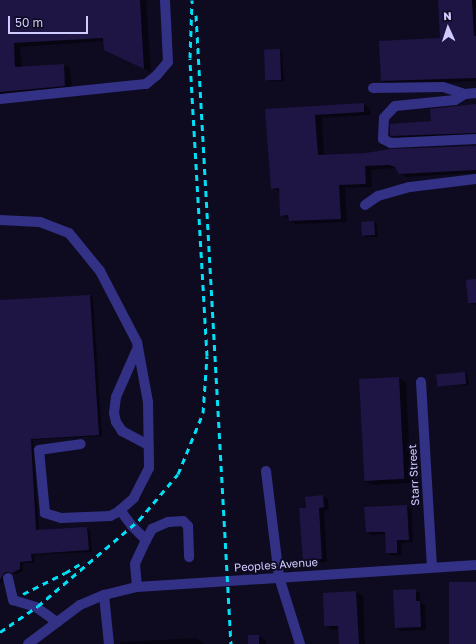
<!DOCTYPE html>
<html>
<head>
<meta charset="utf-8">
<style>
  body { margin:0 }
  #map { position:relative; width:476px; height:644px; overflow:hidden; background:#0e0b21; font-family:"Golos Text",sans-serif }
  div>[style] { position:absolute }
  .shadow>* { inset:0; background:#0007 }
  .building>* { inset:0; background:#1e1544; transform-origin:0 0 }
  .minor>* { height:10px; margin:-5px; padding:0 5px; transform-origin:5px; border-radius:5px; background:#333185 }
  .rail>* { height:3px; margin-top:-1.5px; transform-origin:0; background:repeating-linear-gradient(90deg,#00e0f6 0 6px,transparent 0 11px) }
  span { translate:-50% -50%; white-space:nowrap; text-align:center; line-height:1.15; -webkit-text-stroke:4px #0e0b21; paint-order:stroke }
  .street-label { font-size:11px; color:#d0cbff }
  .north { position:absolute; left:428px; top:8px; width:40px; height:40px; -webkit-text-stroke:3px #0e0b21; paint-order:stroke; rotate:357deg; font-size:11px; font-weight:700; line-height:16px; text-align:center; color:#d0cbff }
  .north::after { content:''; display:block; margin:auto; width:14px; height:18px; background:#d0cbff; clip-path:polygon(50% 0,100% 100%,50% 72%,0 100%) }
  .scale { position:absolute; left:8px; top:16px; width:80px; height:18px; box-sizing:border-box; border:2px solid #d0cbff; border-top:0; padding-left:5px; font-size:12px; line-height:14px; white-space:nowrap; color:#d0cbff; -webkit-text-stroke:3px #0e0b21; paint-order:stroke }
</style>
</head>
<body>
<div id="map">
  <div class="shadow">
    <i style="clip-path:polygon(0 0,146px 0,151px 72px,112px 53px,104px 41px,20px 47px,22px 68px,64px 65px,70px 69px,72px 89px,0 96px)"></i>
    <i style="clip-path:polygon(439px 0,476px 0,476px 81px,389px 85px,382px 81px,441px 39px)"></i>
    <i style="clip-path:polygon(279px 50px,282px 52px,284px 81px,270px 82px,267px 80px)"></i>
    <i style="clip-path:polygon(364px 104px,370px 108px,371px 115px,322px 118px,324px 156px,476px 146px,476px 173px,406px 177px,399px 173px,396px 168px,371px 170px,372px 187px,345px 188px,347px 222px,296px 224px,281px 215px,280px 192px,272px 188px,266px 110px)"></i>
    <i style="clip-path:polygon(476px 105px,476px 136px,400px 140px,391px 135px,432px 122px)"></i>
    <i style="clip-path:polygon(374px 222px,377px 224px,378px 237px,366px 237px,363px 236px)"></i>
    <i style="clip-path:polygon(476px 280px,476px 306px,469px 302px)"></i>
    <i style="clip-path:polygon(90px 296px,93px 297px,102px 436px,33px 440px,39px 531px,87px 528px,90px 530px,92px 552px,34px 555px,35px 563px,23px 563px,23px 571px,16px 574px,11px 573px,7px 575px,5px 581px,0 583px,0 301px)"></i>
    <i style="clip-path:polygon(465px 373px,468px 375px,469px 385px,441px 386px,438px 384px)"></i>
    <i style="clip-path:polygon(399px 378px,406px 382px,411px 483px,372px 485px,365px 481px,360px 380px)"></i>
    <i style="clip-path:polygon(323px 497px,328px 499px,329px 510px,324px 510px,327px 562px,309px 563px,304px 560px,306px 498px)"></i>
    <i style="clip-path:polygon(407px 506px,412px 509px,413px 542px,401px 543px,402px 555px,392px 556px,387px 553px,386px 534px,372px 535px,367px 532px)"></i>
    <i style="clip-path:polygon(415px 590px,420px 593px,421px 603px,425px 605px,426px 630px,401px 631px,396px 628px)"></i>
    <i style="clip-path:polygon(356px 592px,363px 596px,365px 644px,340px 644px,339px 629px,332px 630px,325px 626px)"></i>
    <i style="clip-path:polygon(249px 636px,259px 636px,266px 640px,266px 644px,249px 644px)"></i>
    <i style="clip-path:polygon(197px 638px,204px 644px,120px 644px,120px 642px)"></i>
  </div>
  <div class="building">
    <i style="clip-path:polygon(0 0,140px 0,144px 69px,104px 50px,103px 38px,14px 43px,15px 67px,64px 64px,65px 86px,0 92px)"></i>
    <i style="clip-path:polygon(438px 0,472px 0,474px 36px,476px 36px,476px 78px,381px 81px,379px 41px,440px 38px)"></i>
    <i style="left:280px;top:49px;width:31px;height:16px;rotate:88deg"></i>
    <i style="clip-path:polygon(364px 103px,364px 112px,315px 115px,318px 155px,366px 153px,390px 149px,476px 146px,476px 170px,399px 174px,395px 167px,389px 165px,365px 166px,366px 184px,339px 185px,341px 219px,289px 221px,288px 215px,280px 216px,279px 188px,271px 189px,265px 109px)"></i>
    <i style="clip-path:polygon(476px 104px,476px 133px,392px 136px,390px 135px,390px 124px,431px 121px,430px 109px)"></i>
    <i style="left:374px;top:221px;width:14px;height:13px;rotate:86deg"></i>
    <i style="clip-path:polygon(476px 279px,476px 303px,468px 303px,466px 280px)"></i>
    <i style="clip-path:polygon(90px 295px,99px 435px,31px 439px,36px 530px,87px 527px,89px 550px,31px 554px,32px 561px,20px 562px,20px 569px,12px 573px,7px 572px,4px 573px,0 580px,0 300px)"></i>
    <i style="left:465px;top:372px;width:12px;height:29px;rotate:85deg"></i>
    <i style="left:399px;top:377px;width:102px;height:40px;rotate:87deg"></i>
    <i style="clip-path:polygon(323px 495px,324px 507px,319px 508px,322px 559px,303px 560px,299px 508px,306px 508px,305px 497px)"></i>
    <i style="clip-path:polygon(407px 505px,409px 540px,397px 540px,397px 553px,386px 553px,385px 532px,366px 532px,364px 507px)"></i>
    <i style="left:476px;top:582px;width:62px;height:27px;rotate:90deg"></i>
    <i style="clip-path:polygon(416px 589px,416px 601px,420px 601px,421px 627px,395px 628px,393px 590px)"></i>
    <i style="clip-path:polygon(356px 591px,359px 644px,339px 644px,338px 626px,324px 626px,323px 593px)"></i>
    <i style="left:248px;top:635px;width:11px;height:9px"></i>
  </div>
  <div class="minor">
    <i style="left:373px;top:88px;width:70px;rotate:-0.8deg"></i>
    <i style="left:443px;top:87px;width:23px;rotate:18deg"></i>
    <i style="left:465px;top:94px;width:11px;rotate:-5deg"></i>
    <i style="left:465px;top:94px;width:12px;rotate:149deg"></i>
    <i style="left:455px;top:100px;width:60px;rotate:174.3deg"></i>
    <i style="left:395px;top:106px;width:16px;rotate:133deg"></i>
    <i style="left:384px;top:118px;width:21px;rotate:93deg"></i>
    <i style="left:383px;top:139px;width:9px;rotate:27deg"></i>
    <i style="left:391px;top:143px;width:85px;rotate:-2.7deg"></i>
    <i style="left:0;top:99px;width:147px;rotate:-5.9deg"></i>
    <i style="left:146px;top:84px;width:14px;rotate:-39deg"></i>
    <i style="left:157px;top:75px;width:17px;rotate:-50deg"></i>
    <i style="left:168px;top:62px;width:62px;rotate:-92.8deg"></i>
    <i style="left:365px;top:205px;width:16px;rotate:-35deg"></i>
    <i style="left:378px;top:196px;width:33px;rotate:-16deg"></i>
    <i style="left:410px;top:187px;width:66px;rotate:-6.9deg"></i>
    <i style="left:0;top:220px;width:40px;rotate:2.9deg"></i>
    <i style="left:40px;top:222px;width:31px;rotate:21deg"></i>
    <i style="left:69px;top:233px;width:49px;rotate:50.8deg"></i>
    <i style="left:100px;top:271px;width:80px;rotate:62.5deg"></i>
    <i style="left:137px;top:342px;width:61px;rotate:79.6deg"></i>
    <i style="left:148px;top:402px;width:66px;rotate:89.1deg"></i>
    <i style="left:149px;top:468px;width:34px;rotate:117deg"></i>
    <i style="left:134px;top:498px;width:21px;rotate:139deg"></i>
    <i style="left:118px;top:512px;width:9px;rotate:153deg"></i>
    <i style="left:110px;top:516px;width:49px;rotate:177.7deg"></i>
    <i style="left:61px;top:518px;width:17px;rotate:-163deg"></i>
    <i style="left:45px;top:513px;width:63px;rotate:-95.4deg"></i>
    <i style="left:39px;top:450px;width:42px;rotate:-8.1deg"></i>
    <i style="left:138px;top:347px;width:55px;rotate:113.7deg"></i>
    <i style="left:116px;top:397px;width:16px;rotate:97deg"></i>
    <i style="left:114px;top:413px;width:9px;rotate:77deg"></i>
    <i style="left:116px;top:422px;width:11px;rotate:56deg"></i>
    <i style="left:122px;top:431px;width:30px;rotate:28deg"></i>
    <i style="left:421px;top:382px;width:185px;rotate:86.6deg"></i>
    <i style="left:266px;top:471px;width:107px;rotate:83deg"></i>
    <i style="left:279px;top:577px;width:70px;rotate:72.6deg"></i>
    <i style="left:120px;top:510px;width:20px;rotate:53deg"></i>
    <i style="left:132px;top:526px;width:20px;rotate:45deg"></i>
    <i style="left:146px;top:540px;width:26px;rotate:115deg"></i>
    <i style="left:135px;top:564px;width:23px;rotate:85deg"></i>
    <i style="left:146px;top:540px;width:13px;rotate:-61deg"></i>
    <i style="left:152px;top:529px;width:17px;rotate:-24deg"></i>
    <i style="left:168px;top:522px;width:15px;rotate:-4deg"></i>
    <i style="left:183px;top:521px;width:7px;rotate:45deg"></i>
    <i style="left:188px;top:526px;width:31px;rotate:88deg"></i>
    <i style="left:8px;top:578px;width:23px;rotate:77deg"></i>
    <i style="left:13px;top:600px;width:24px;rotate:17deg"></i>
    <i style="left:36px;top:607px;width:26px;rotate:36deg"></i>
    <i style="left:104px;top:595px;width:49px;rotate:84.2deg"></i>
    <i style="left:28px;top:644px;width:65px;rotate:-36.9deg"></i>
    <i style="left:80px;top:605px;width:26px;rotate:-23deg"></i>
    <i style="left:104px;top:595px;width:34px;rotate:-14deg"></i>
    <i style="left:137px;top:587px;width:340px;rotate:-3.7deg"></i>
  </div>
  <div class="rail">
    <i style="left:196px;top:15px;width:630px;rotate:86.82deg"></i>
    <i style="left:23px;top:594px;width:47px;rotate:-26.6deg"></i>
    <i style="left:65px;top:573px;width:21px;rotate:-31deg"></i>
    <i style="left:0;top:632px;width:46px;rotate:-34.4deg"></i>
    <i style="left:38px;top:606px;width:133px;rotate:-40.4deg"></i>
    <i style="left:139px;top:520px;width:60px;rotate:-49.7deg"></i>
    <i style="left:178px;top:474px;width:66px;rotate:-67.7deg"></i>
    <i style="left:203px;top:413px;width:57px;rotate:-86deg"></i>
    <i style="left:207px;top:356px;width:298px;rotate:-93.3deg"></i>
    <i style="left:190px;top:58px;width:58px;rotate:-88deg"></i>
  </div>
  <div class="street-label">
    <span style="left:414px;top:475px;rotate:-93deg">Starr Street</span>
    <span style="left:276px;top:565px;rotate:-4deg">Peoples Avenue</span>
  </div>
  <div class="north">N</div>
  <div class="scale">50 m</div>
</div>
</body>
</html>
